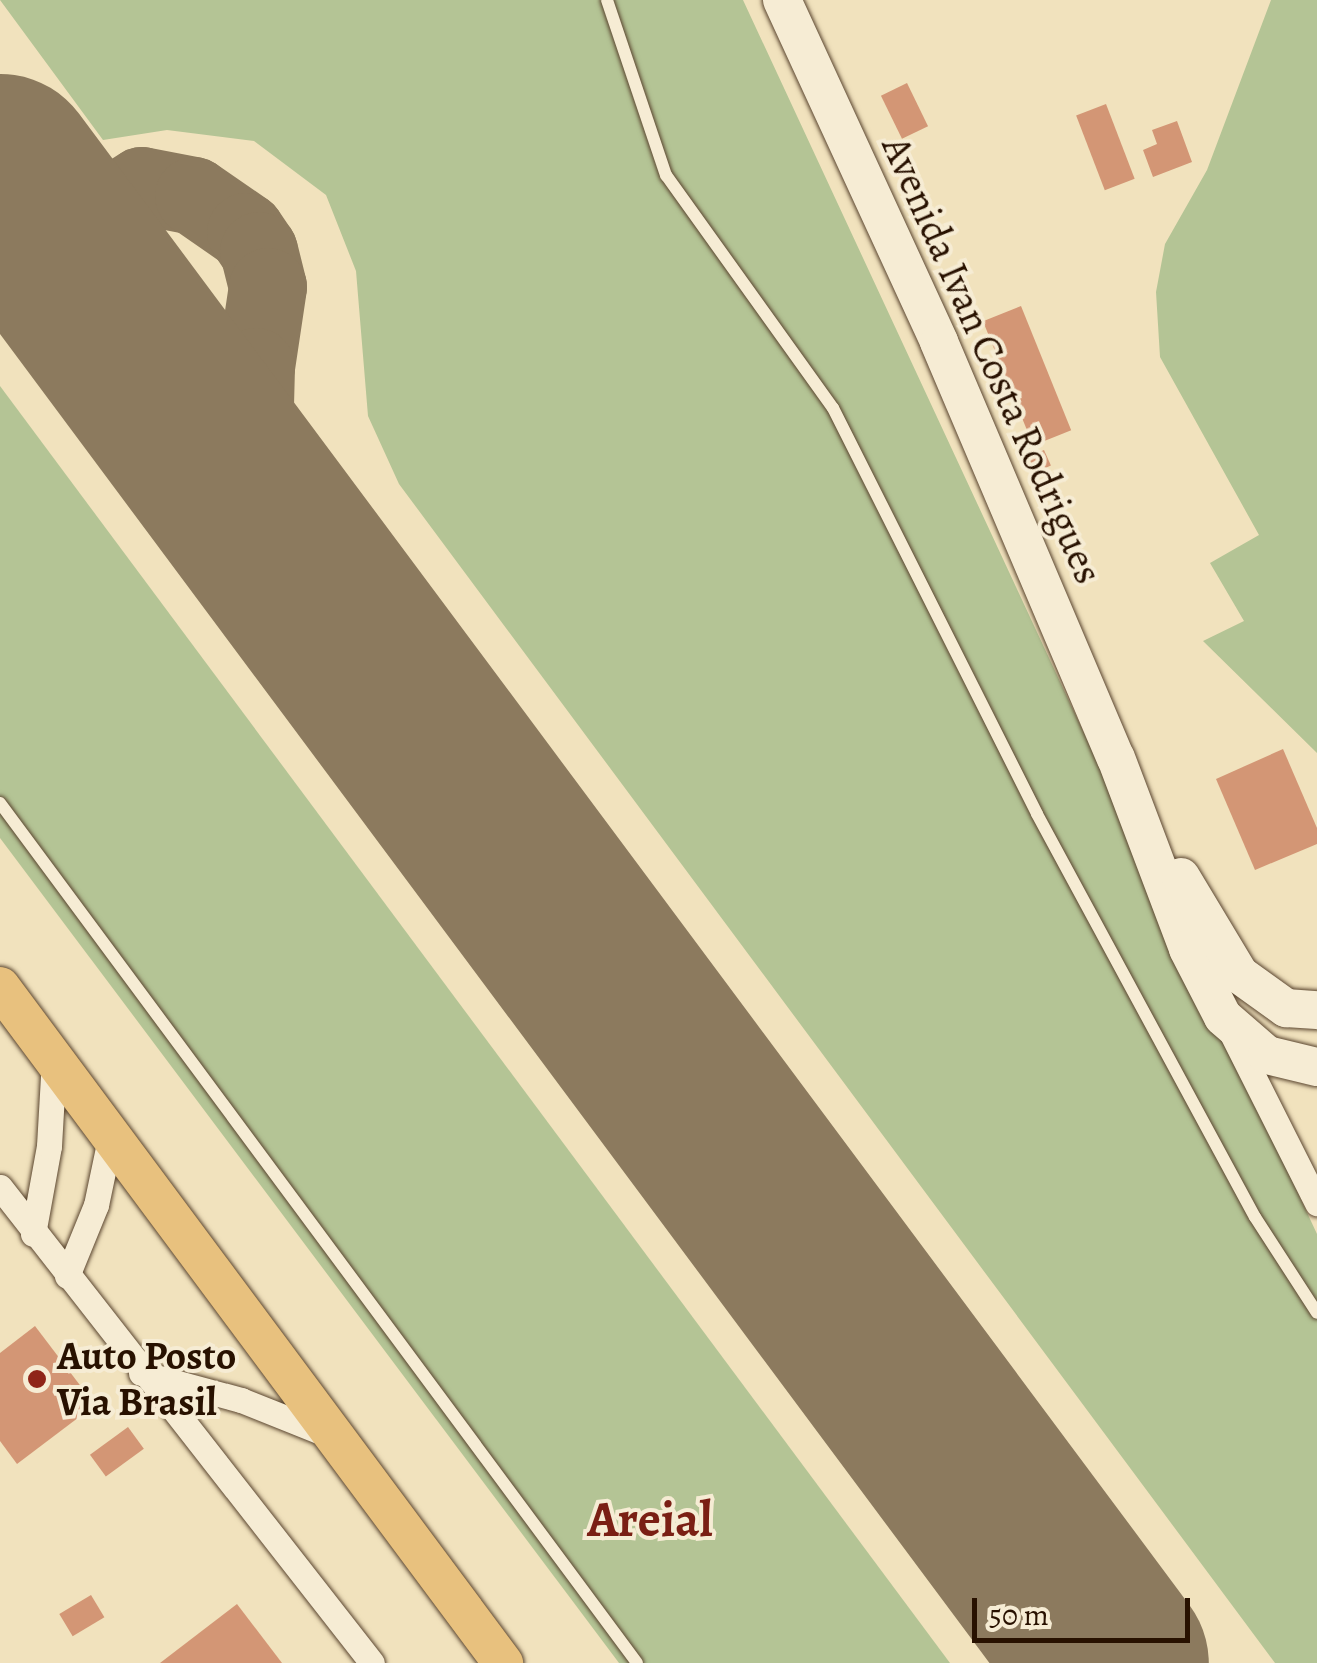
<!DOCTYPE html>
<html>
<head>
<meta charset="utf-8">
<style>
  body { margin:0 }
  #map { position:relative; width:1317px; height:1663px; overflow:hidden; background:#f1e2bd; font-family:Alegreya,serif }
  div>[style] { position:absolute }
  .green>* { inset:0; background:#b4c495 }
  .taxiway>* { height:78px; margin:-39px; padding:0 39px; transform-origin:39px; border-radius:39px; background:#8c7a5e }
  .runway>* { height:195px; margin:-97.5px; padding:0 97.5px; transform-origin:97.5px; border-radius:97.5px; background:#8c7a5e }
  .building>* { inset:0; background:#d39675; transform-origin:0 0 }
  .roads { filter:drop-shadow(0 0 2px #5a452f) drop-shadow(0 0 2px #5a452f) }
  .service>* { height:12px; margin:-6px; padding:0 6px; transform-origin:6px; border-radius:6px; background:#f6ecd4 }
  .minor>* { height:25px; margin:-12.5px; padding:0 12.5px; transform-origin:12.5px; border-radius:12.5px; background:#f6ecd4 }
  .secondary>* { height:38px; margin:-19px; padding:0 19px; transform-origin:19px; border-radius:19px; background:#f6ecd4 }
  .primary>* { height:40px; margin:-20px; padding:0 20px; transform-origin:20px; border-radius:20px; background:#e8c17e }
  .dots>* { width:28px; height:28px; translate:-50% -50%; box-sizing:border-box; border:5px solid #f6ecd4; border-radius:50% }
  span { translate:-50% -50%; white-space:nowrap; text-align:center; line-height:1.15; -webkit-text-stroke:8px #f6ecd4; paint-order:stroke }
  .street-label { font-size:40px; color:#281100 }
  .poi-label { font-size:40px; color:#281100; font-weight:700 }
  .left { translate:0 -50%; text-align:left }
  .district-label { font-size:50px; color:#7a1f14; font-weight:700 }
  .scale { position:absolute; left:972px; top:1598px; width:218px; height:45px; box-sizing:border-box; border:5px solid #281100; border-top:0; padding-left:12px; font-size:30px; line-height:35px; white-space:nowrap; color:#281100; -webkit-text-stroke:8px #f6ecd4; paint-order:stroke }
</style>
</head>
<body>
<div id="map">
  <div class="green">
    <i style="clip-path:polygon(0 0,743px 0,1317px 1234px,1317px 1663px,1275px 1663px,399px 484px,368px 416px,356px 271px,326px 195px,254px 141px,167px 130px,103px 140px)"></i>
    <i style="clip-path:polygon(1271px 0,1317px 0,1317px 753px,1203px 641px,1244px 621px,1210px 563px,1259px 535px,1160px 357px,1156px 292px,1165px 244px,1207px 170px)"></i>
    <i style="clip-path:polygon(0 386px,950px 1663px,619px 1663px,0 838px)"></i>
  </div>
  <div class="taxiway">
    <i style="left:53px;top:242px;width:105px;rotate:-32.2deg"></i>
    <i style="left:142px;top:186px;width:53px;rotate:10.9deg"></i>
    <i style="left:194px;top:196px;width:63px;rotate:34.7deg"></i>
    <i style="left:246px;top:232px;width:23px;rotate:56deg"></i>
    <i style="left:259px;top:251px;width:37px;rotate:76deg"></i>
    <i style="left:268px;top:287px;width:81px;rotate:98.5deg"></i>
    <i style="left:256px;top:367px;width:79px;rotate:91.5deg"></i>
    <i style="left:254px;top:446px;width:86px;rotate:77.9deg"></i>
  </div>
  <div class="runway">
    <i style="left:0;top:171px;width:1860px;rotate:53.33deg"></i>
  </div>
  <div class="building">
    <i style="left:907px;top:83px;width:48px;height:29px;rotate:64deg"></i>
    <i style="left:1106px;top:104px;width:80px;height:32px;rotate:69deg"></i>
    <i style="clip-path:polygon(1177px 121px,1192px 162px,1153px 177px,1143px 150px,1157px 144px,1152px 130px)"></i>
    <i style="left:1021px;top:306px;width:134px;height:41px;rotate:68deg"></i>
    <i style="left:1044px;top:450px;width:17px;height:17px;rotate:66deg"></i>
    <i style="clip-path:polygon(1283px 749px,1317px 828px,1317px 844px,1255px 870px,1216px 779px)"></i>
    <i style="clip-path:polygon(35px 1326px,95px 1405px,17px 1464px,0 1441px,0 1353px)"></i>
    <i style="left:128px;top:1427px;width:27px;height:47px;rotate:54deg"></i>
    <i style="left:91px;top:1595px;width:26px;height:37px;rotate:59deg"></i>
    <i style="clip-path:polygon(237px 1604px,282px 1663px,160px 1663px)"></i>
  </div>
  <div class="roads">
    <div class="service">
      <i style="left:607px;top:0;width:185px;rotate:71.4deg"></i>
      <i style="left:666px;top:175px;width:287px;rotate:54.4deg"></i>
      <i style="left:833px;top:408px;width:454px;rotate:63.3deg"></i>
      <i style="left:1037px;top:814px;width:458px;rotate:61.6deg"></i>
      <i style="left:1255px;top:1217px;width:114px;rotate:57.1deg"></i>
      <i style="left:0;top:803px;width:1070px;rotate:53.47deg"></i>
    </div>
    <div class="minor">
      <i style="left:1230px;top:1030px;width:194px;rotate:63.3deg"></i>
      <i style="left:0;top:1187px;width:604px;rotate:51.99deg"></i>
      <i style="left:33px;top:1234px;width:89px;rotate:-79.7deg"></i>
      <i style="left:49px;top:1146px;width:88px;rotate:-86.7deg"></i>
      <i style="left:67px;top:1276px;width:77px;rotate:-67.8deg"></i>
      <i style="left:96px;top:1205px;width:78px;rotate:-78.1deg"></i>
      <i style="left:141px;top:1373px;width:104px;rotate:15.1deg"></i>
      <i style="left:241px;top:1400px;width:92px;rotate:21.8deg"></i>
    </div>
    <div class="secondary">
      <i style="left:782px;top:0;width:376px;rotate:65.3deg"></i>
      <i style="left:939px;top:342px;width:452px;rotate:67deg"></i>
      <i style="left:1116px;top:758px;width:204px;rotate:69.3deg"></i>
      <i style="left:1188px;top:949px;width:76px;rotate:62.8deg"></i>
      <i style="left:1223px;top:1017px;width:58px;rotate:40.8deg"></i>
      <i style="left:1267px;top:1055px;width:51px;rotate:13.5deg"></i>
      <i style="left:1181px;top:877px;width:114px;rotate:59deg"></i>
      <i style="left:1240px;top:975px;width:57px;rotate:35.7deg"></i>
      <i style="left:1286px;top:1008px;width:31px;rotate:4deg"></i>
    </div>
    <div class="primary">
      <i style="left:0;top:987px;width:843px;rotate:53.35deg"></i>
    </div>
  </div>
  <div class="dots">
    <i style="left:37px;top:1379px;background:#8f2418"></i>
  </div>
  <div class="street-label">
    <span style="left:992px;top:360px;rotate:66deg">Avenida Ivan Costa Rodrigues</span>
  </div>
  <div class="poi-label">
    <span class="left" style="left:57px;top:1379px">Auto Posto<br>Via Brasil</span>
  </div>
  <div class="district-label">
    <span style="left:650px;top:1520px">Areial</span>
  </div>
  <div class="scale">50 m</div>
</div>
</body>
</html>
